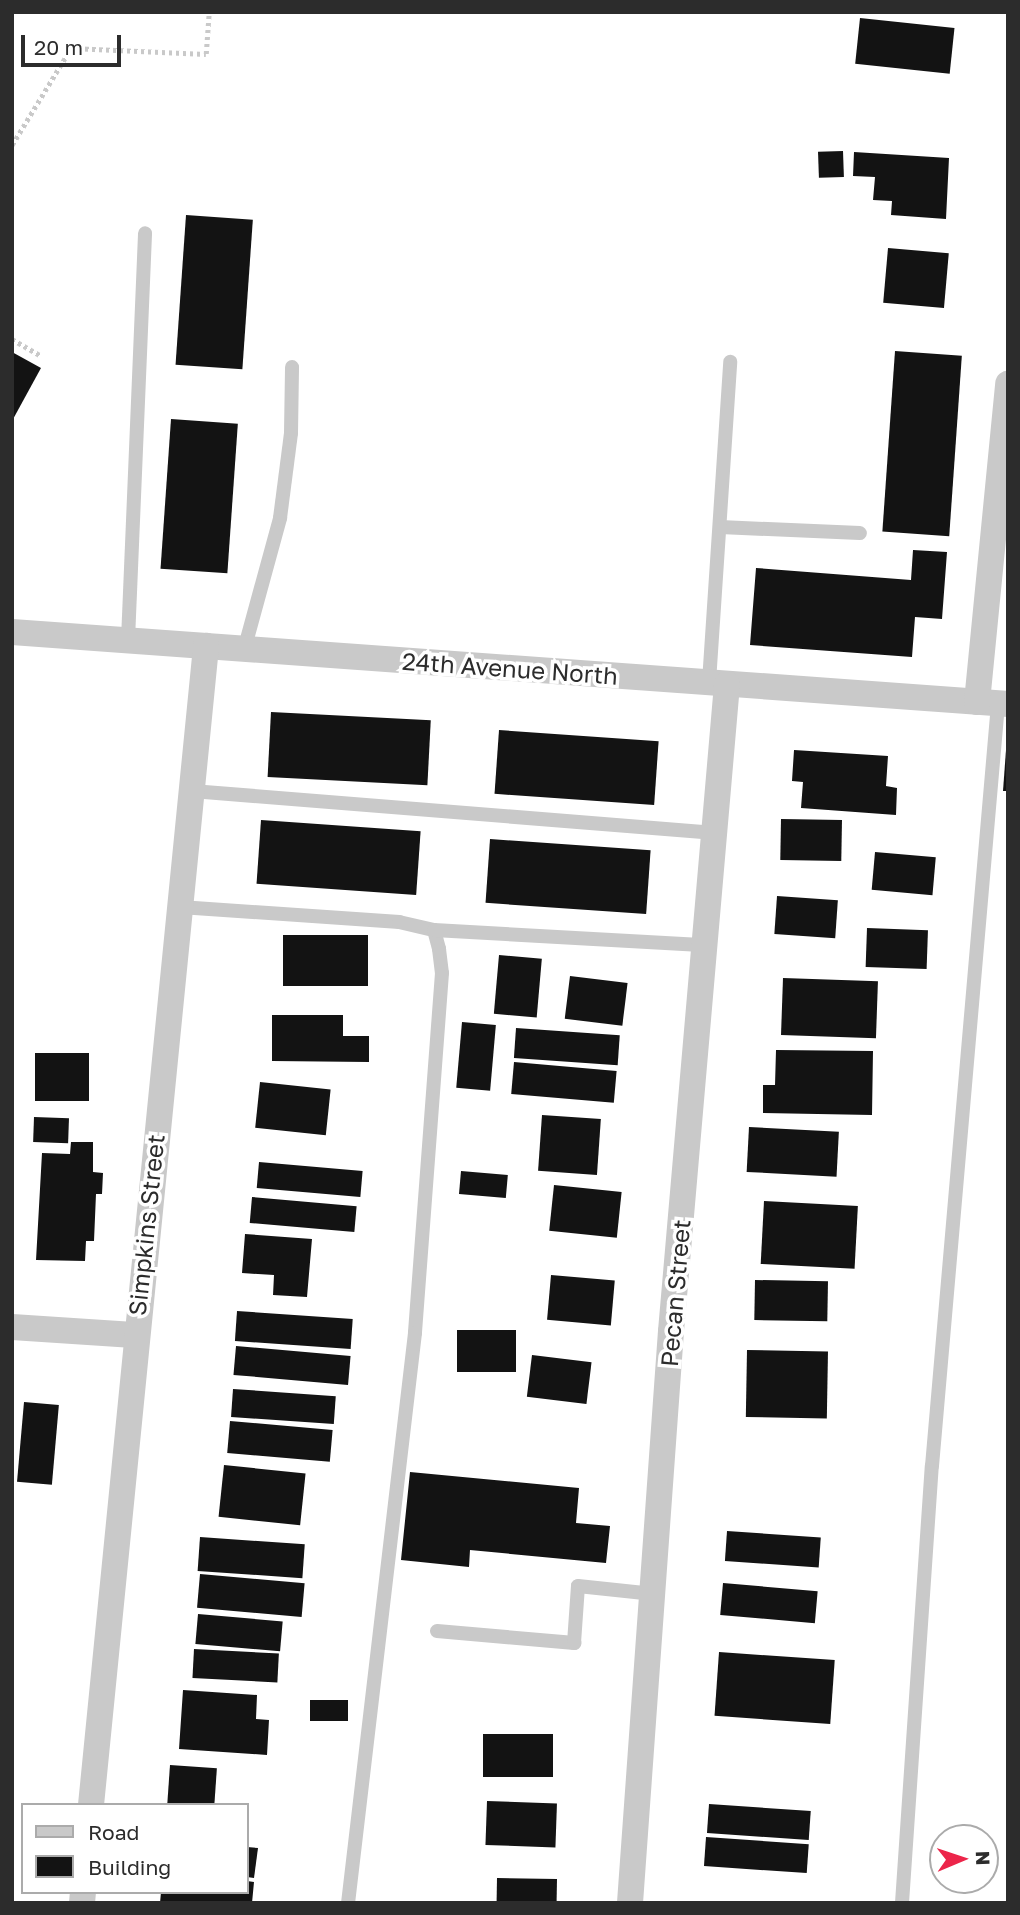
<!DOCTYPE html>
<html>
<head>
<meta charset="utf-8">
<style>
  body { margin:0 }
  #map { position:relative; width:1020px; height:1915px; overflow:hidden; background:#fff; font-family:"Golos Text",sans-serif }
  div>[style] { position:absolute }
  .building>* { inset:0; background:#131313; transform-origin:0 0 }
  .path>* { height:4.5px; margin-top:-2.25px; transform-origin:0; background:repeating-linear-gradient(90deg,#c9c9c9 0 3.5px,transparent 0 7px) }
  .lane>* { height:14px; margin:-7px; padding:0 7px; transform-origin:7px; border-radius:7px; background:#c9c9c9 }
  .street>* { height:26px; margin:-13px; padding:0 13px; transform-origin:13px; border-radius:13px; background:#c9c9c9 }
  span { translate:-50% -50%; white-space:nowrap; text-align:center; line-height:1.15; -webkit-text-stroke:7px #fff; paint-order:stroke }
  .street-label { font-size:24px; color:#2c2c2c }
  .frame { position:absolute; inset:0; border:14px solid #2c2c2c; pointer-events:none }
  .legend { position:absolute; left:21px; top:1803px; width:228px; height:91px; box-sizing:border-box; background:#fff; border:2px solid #ababab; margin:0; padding:9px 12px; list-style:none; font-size:21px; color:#2c2c2c }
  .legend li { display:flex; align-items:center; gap:14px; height:35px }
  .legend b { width:35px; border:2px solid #ababab }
  .north { position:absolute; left:929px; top:1824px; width:70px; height:70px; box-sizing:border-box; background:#fff; border:2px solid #ababab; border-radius:50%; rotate:88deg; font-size:19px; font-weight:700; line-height:28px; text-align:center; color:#2c2c2c }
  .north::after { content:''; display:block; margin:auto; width:24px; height:32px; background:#ec254a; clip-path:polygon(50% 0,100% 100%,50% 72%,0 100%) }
  .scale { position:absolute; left:21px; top:35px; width:100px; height:32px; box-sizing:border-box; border:4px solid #2c2c2c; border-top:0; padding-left:9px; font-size:21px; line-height:24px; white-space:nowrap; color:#2c2c2c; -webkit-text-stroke:5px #fff; paint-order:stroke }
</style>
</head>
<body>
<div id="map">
  <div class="building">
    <i style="left:860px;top:18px;width:95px;height:46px;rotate:6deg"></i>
    <i style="left:843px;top:151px;width:26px;height:25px;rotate:88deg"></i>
    <i style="clip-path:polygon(854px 152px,949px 158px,946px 219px,891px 215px,892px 201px,873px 200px,875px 177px,853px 176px)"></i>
    <i style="left:186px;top:215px;width:67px;height:150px;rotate:4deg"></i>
    <i style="left:888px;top:248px;width:61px;height:55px;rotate:5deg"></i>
    <i style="left:895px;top:351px;width:67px;height:181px;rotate:4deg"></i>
    <i style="clip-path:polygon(12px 352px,41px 368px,12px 421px)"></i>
    <i style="left:171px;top:419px;width:67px;height:150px;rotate:4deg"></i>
    <i style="clip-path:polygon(913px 550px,947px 552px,942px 619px,915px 617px,912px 657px,750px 645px,756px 568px,911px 580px)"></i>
    <i style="left:271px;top:712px;width:160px;height:65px;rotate:3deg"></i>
    <i style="left:499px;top:730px;width:160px;height:64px;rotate:4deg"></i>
    <i style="clip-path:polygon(794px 750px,888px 756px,886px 786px,897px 788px,896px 815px,801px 808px,803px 782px,792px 781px)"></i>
    <i style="clip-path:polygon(1006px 750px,1008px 750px,1008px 791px,1003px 791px)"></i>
    <i style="left:781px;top:819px;width:61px;height:41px;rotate:1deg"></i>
    <i style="left:261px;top:820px;width:160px;height:64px;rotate:4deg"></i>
    <i style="left:490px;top:839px;width:161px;height:64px;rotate:4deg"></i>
    <i style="left:875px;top:852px;width:61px;height:38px;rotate:5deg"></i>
    <i style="left:777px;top:896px;width:61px;height:38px;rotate:4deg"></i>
    <i style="left:867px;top:928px;width:61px;height:39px;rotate:2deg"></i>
    <i style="left:283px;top:935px;width:85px;height:51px"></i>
    <i style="left:499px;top:955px;width:43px;height:59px;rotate:5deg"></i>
    <i style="left:570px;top:976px;width:58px;height:43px;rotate:7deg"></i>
    <i style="left:783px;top:978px;width:95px;height:57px;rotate:2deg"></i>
    <i style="clip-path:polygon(272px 1015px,343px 1015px,343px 1036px,369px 1036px,369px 1062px,272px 1061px)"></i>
    <i style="left:462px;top:1022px;width:34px;height:66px;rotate:5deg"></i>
    <i style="left:516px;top:1028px;width:104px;height:30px;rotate:4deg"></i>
    <i style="clip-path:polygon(776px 1050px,873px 1051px,872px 1115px,763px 1113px,763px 1085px,775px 1085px)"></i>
    <i style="left:35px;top:1053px;width:54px;height:48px"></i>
    <i style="left:514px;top:1062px;width:103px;height:32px;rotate:5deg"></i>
    <i style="left:260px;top:1082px;width:71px;height:46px;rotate:6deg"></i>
    <i style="left:542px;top:1115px;width:59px;height:56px;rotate:4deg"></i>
    <i style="left:34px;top:1117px;width:35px;height:25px;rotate:2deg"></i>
    <i style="left:749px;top:1127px;width:90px;height:45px;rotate:3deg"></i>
    <i style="clip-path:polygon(71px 1142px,93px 1142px,93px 1172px,103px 1173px,102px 1194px,96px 1194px,94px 1241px,86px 1241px,85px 1261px,36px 1260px,42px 1153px,70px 1154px)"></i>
    <i style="left:259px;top:1162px;width:104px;height:26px;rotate:5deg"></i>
    <i style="left:461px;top:1171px;width:47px;height:23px;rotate:5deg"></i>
    <i style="left:554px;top:1185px;width:68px;height:46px;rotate:6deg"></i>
    <i style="left:252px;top:1197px;width:105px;height:26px;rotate:5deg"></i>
    <i style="left:764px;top:1201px;width:94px;height:63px;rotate:3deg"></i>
    <i style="clip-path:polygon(245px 1234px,312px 1239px,307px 1297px,273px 1295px,274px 1275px,242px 1273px)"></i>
    <i style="left:551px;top:1275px;width:64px;height:45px;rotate:5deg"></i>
    <i style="left:755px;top:1280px;width:73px;height:40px;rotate:1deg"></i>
    <i style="left:237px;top:1311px;width:116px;height:30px;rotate:4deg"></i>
    <i style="left:457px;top:1330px;width:59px;height:42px"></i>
    <i style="left:236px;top:1346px;width:115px;height:29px;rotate:5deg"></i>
    <i style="left:747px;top:1350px;width:81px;height:67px;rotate:1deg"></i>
    <i style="left:532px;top:1355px;width:60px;height:42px;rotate:7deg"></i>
    <i style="left:233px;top:1389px;width:103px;height:28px;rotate:4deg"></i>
    <i style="left:24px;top:1402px;width:35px;height:80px;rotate:5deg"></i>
    <i style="left:230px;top:1421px;width:103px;height:32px;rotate:5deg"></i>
    <i style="left:224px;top:1465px;width:82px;height:52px;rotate:6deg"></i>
    <i style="clip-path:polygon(410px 1472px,579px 1488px,576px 1523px,610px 1526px,606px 1563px,470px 1550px,469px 1567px,401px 1560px)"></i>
    <i style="left:727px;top:1531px;width:94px;height:30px;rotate:4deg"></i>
    <i style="left:200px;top:1537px;width:105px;height:34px;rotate:4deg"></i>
    <i style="left:200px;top:1574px;width:105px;height:34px;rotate:5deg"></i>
    <i style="left:723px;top:1583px;width:95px;height:32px;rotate:5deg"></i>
    <i style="left:198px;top:1614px;width:85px;height:30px;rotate:5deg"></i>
    <i style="left:194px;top:1649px;width:85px;height:29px;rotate:3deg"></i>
    <i style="left:719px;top:1652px;width:116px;height:64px;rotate:4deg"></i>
    <i style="clip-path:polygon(183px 1690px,257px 1695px,256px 1719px,269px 1720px,267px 1755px,179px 1749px)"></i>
    <i style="left:310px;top:1700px;width:38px;height:21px"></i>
    <i style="left:483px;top:1734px;width:70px;height:43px"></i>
    <i style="left:170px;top:1765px;width:47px;height:40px;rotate:4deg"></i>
    <i style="left:487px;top:1801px;width:70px;height:44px;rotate:2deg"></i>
    <i style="left:709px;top:1804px;width:102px;height:29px;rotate:4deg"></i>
    <i style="left:706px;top:1837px;width:103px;height:29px;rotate:4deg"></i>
    <i style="clip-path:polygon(247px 1847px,258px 1848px,254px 1878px,247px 1877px)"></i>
    <i style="left:497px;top:1878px;width:60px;height:25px;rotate:1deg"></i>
    <i style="clip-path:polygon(247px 1881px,254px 1882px,252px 1903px,160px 1903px,161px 1892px,247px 1892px)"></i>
  </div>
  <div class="path">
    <i style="left:12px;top:145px;width:114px;rotate:-58.7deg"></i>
    <i style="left:71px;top:48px;width:135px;rotate:2.5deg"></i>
    <i style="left:206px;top:54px;width:42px;rotate:-85.9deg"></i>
    <i style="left:12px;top:339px;width:34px;rotate:30deg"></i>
  </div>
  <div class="lane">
    <i style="left:720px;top:527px;width:140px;rotate:2.5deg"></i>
    <i style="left:128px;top:640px;width:407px;rotate:-87.6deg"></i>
    <i style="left:244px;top:650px;width:137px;rotate:-74.7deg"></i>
    <i style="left:280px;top:518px;width:86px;rotate:-82.6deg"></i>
    <i style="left:291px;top:433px;width:66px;rotate:-89.1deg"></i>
    <i style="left:709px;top:682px;width:321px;rotate:-86.2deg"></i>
    <i style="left:192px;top:791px;width:525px;rotate:4.59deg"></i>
    <i style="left:180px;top:907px;width:220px;rotate:3.9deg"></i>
    <i style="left:399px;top:922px;width:36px;rotate:13deg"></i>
    <i style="left:434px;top:930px;width:20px;rotate:75deg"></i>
    <i style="left:439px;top:949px;width:24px;rotate:83deg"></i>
    <i style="left:442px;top:973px;width:361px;rotate:94.3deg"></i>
    <i style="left:415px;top:1333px;width:574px;rotate:96.7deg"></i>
    <i style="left:434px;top:930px;width:272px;rotate:3.2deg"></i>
    <i style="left:437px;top:1631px;width:138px;rotate:5deg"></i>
    <i style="left:574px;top:1643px;width:57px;rotate:-86deg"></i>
    <i style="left:578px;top:1586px;width:76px;rotate:6deg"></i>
    <i style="left:902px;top:1903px;width:438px;rotate:-86.1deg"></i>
    <i style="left:932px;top:1466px;width:765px;rotate:-85.05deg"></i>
  </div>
  <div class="street">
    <i style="left:12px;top:632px;width:999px;rotate:4.13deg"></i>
    <i style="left:977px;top:702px;width:320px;rotate:-84.4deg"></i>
    <i style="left:12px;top:1327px;width:122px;rotate:3.8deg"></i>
    <i style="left:91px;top:1805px;width:1165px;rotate:-84.33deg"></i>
    <i style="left:82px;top:1903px;width:11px;rotate:-85deg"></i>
    <i style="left:630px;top:1903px;width:573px;rotate:-85.9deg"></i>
    <i style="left:671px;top:1331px;width:649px;rotate:-85.05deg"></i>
  </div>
  <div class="street-label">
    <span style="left:510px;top:668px;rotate:4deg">24th Avenue North</span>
    <span style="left:146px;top:1225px;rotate:-84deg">Simpkins Street</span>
    <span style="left:675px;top:1293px;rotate:-85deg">Pecan Street</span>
  </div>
  <div class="frame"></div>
  <ul class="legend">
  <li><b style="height:9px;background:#c9c9c9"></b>Road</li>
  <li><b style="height:19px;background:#131313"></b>Building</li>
  </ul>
  <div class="north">N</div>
  <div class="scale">20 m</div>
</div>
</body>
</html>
